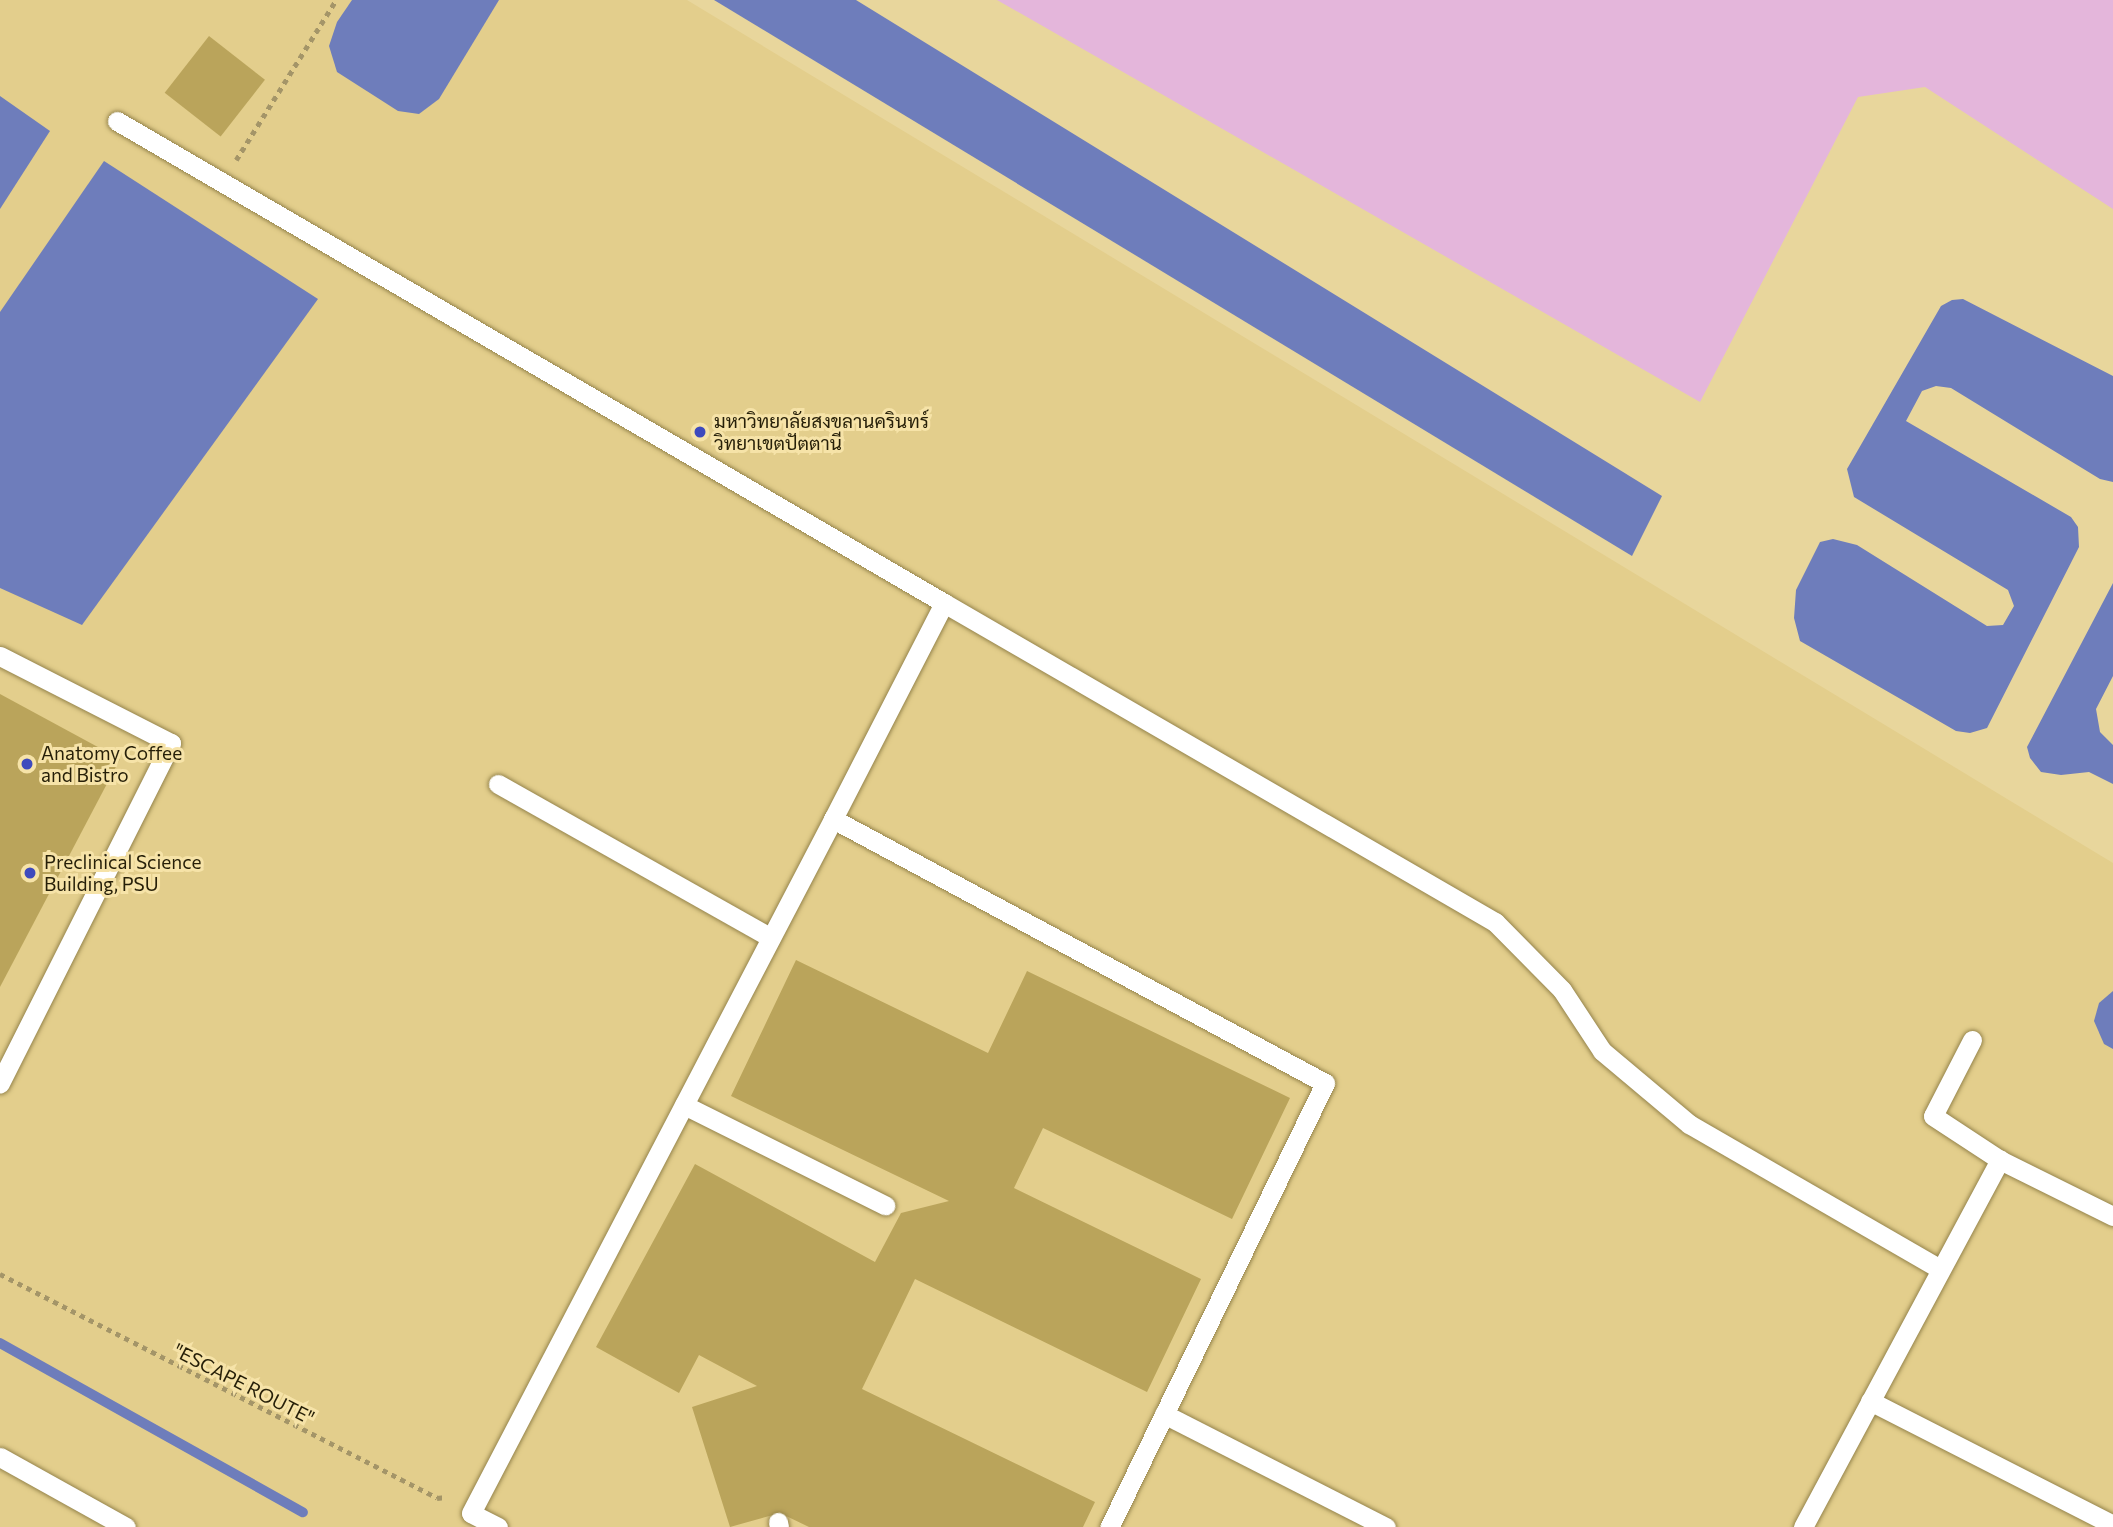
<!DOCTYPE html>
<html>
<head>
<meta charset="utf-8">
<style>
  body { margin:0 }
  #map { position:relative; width:2113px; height:1527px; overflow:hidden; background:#e8d69c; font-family:Commissioner,Sarabun,sans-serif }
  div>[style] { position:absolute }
  .built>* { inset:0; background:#e3ce8c }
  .green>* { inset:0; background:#e4b6db }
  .water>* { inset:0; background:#6e7dbb }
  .stream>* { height:10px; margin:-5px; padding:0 5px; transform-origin:5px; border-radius:5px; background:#6e7dbb }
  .building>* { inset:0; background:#baa45b; transform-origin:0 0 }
  .path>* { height:4.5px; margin-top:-2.25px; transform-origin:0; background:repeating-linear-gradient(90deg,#a49568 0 5px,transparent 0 10px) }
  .roads { filter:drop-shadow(0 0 2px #95844c) drop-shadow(0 0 2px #95844c) }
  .lane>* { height:19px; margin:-9.5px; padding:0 9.5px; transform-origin:9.5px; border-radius:9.5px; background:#fff }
  .dots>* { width:19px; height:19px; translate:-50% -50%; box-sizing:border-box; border:4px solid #f6e3a8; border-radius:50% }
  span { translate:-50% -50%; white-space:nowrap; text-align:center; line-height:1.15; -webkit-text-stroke:6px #f6e3a8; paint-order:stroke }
  .poi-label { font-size:19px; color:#261f08 }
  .left { translate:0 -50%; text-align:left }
  .street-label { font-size:19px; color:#261f08 }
</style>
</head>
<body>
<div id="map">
  <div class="built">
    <i style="clip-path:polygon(0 0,687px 0,2113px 863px,2113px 1527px,0 1527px)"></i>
  </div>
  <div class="green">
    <i style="clip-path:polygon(997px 0,2113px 0,2113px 209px,1925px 87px,1858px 97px,1700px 402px)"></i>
  </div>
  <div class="water">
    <i style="clip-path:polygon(352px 0,499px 0,439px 99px,419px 114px,398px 111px,337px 72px,329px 46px,337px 22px)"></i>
    <i style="clip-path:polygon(714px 0,856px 0,1662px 496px,1632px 556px)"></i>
    <i style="clip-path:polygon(0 96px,50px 131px,0 209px)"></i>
    <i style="clip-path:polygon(104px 161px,318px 299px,82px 625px,0 588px,0 312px)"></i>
    <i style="clip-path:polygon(1963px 299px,2113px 376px,2113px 482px,2100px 479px,1951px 388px,1936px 386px,1922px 391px,1906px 421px,2071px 517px,2078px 527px,2079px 547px,1987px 728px,1970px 733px,1956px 731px,1800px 641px,1794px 618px,1796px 590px,1820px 542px,1833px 539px,1857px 545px,1987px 626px,2003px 625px,2014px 606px,2008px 590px,1854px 497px,1847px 469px,1941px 306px,1952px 300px)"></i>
    <i style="clip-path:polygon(2113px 583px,2113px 676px,2096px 709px,2100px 732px,2113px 745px,2113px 784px,2089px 772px,2061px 775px,2041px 772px,2030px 758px,2027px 747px)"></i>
    <i style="clip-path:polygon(2113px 991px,2113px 1049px,2104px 1044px,2094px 1021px,2099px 1003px)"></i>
  </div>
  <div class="stream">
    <i style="left:0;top:1343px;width:347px;rotate:29.2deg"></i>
  </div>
  <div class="building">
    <i style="left:209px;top:36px;width:71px;height:72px;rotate:38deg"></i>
    <i style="clip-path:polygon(0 694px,120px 759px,0 987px)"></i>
    <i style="clip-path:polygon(796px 960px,988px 1053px,1027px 971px,1290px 1098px,1232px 1219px,1043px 1128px,1014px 1188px,1201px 1279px,1147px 1392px,915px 1279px,862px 1389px,1095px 1502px,1083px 1527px,809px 1527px,780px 1513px,730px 1527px,692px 1407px,757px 1386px,699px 1355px,679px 1393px,596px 1347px,695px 1164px,875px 1262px,901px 1213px,949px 1201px,731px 1096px)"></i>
  </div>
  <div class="path">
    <i style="left:236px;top:160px;width:189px;rotate:-58deg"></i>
    <i style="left:0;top:1274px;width:491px;rotate:27.1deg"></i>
    <i style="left:437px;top:1498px;width:9px;rotate:-6deg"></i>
  </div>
  <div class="roads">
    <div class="lane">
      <i style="left:117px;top:121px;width:957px;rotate:30.23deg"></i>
      <i style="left:0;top:656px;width:192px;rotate:27deg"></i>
      <i style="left:171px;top:743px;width:381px;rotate:116.7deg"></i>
      <i style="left:498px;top:784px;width:313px;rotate:29.4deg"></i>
      <i style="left:833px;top:819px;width:243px;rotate:-62.8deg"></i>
      <i style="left:944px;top:603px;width:637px;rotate:30.07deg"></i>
      <i style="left:1495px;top:922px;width:95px;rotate:45.4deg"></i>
      <i style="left:1562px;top:990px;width:73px;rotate:56.7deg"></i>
      <i style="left:1602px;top:1051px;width:114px;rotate:40deg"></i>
      <i style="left:1689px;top:1124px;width:290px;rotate:30deg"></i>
      <i style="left:1972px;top:1040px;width:85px;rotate:117.2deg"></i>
      <i style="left:1933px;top:1116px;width:80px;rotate:33.3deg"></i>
      <i style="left:684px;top:1105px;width:225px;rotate:26.5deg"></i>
      <i style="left:1870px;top:1401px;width:273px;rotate:27deg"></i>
      <i style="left:1164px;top:1414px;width:249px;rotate:27deg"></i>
      <i style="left:0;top:1457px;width:144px;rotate:29.1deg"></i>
      <i style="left:778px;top:1522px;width:5px;rotate:79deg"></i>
      <i style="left:498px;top:1527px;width:30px;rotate:-153deg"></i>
      <i style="left:471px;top:1513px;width:783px;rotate:-62.45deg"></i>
      <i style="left:833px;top:819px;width:558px;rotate:28.22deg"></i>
      <i style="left:1325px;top:1083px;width:494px;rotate:115.9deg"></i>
      <i style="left:1803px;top:1527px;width:417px;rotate:-61.8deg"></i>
      <i style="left:2000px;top:1160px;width:126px;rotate:26.4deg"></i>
    </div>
  </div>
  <div class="dots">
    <i style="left:700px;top:432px;background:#3e4abd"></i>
    <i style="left:27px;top:764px;background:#3e4abd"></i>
    <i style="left:30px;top:873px;background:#3e4abd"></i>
  </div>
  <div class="poi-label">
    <span class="left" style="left:714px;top:432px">มหาวิทยาลัยสงขลานครินทร์<br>วิทยาเขตปัตตานี</span>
    <span class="left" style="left:41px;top:764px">Anatomy Coffee<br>and Bistro</span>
    <span class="left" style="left:44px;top:873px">Preclinical Science<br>Building, PSU</span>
  </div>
  <div class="street-label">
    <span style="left:244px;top:1384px;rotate:27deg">"ESCAPE ROUTE"</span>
  </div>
</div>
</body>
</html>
